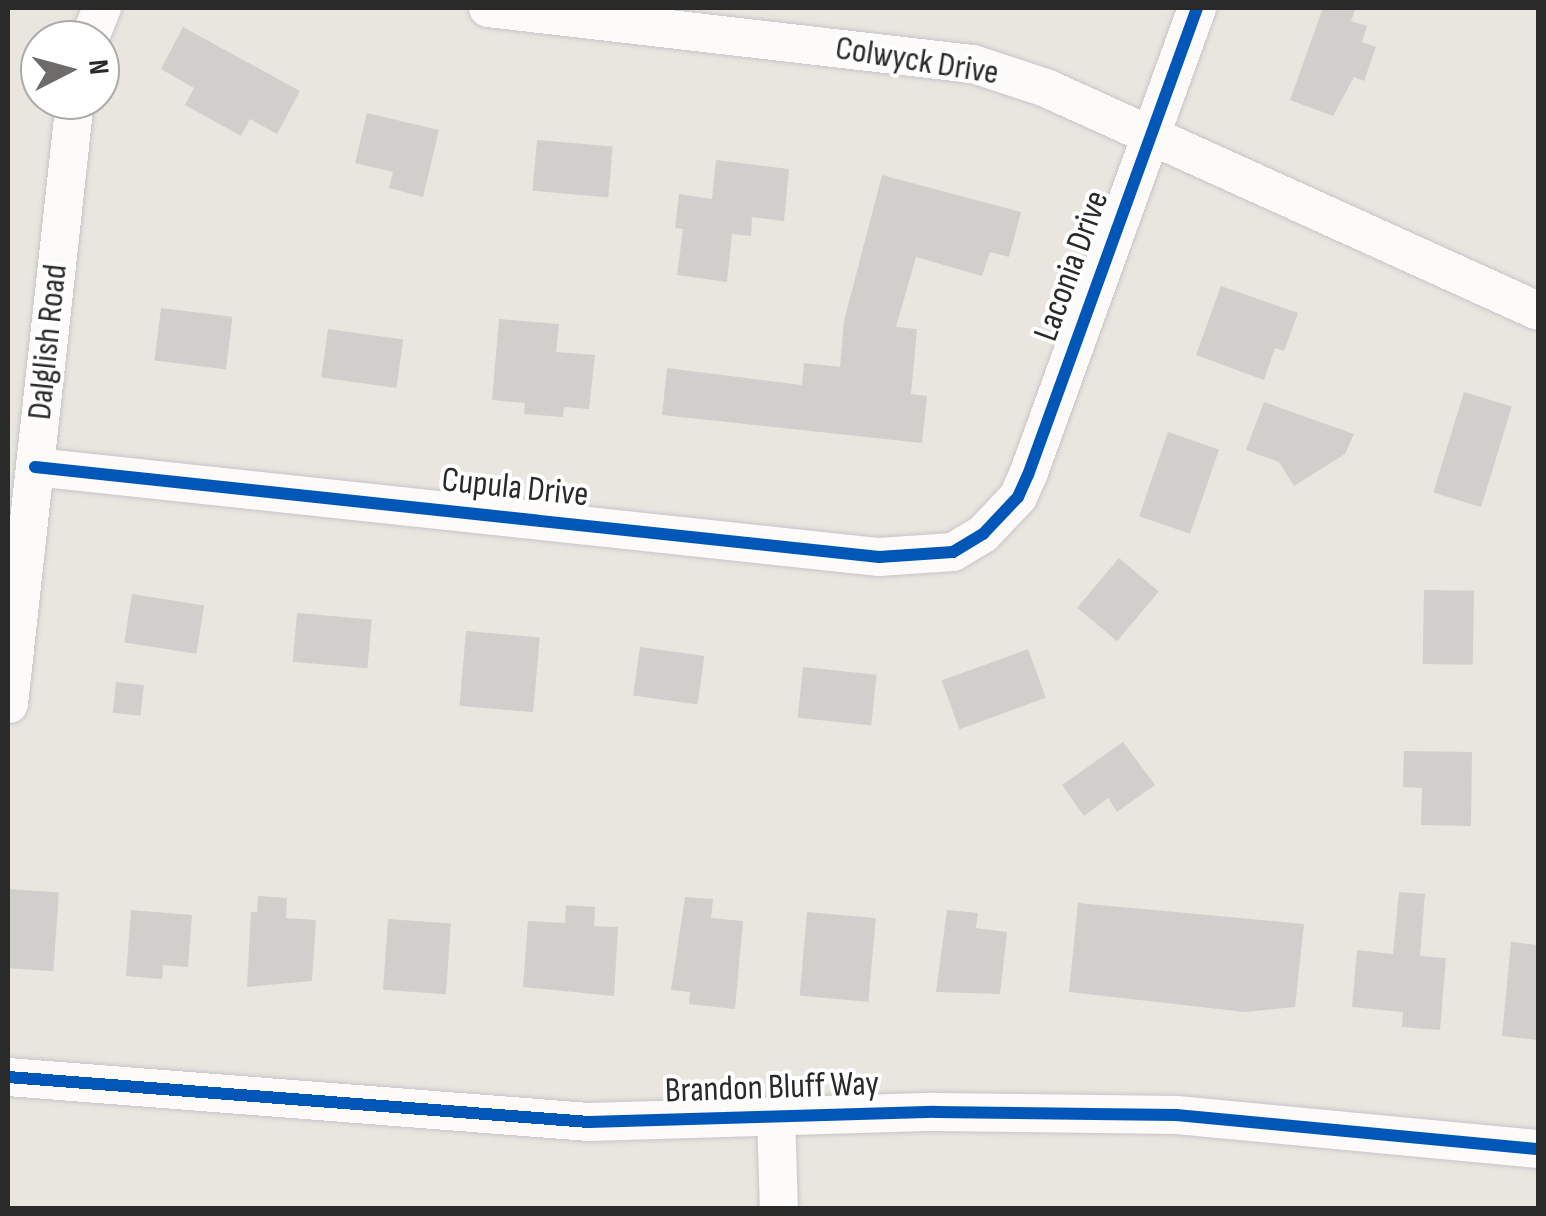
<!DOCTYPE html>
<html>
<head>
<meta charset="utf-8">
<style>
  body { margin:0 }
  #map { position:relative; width:1546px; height:1216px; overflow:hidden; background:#e9e6e0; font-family:"Sofia Sans Condensed",sans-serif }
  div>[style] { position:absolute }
  .building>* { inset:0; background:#d1cfcb; transform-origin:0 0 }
  .roads { filter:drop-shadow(0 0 2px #c6c5c6) drop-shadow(0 0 2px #c6c5c6) }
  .minor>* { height:38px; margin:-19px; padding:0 19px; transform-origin:19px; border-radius:19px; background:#fcfbfa }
  .cycleway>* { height:12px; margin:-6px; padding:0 6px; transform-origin:6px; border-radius:6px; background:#0057b8 }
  span { translate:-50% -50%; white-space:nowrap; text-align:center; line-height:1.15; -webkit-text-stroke:8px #fff; paint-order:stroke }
  .street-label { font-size:35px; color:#2a2a2a }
  .frame { position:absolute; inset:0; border:10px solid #2a2a2a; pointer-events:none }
  .north { position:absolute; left:20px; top:20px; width:100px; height:100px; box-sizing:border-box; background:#fff; border:2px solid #aaa; border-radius:50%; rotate:84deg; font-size:28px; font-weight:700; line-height:40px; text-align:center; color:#2a2a2a }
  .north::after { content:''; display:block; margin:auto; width:35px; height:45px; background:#6d6c6a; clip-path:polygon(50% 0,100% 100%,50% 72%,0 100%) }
</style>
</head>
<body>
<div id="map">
  <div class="building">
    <i style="clip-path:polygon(1323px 8px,1356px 8px,1351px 21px,1367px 26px,1362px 42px,1376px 47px,1364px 81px,1354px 77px,1333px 116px,1290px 100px)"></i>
    <i style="clip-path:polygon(183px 27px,300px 91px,277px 134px,250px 119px,241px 136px,185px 105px,194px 88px,161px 69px)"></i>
    <i style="clip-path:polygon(367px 113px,439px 130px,423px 197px,389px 188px,393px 172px,355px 163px)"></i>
    <i style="left:537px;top:140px;width:76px;height:51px;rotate:5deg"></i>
    <i style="clip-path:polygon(716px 160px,789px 169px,784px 221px,752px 217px,751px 236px,732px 234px,727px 282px,677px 275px,683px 229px,675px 228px,679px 194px,712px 199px)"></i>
    <i style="clip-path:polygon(882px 175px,1021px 212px,1009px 257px,990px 252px,982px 276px,916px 257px,896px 327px,917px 329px,911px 394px,927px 396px,922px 443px,662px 415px,667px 368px,802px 385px,804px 363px,840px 367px,844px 321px)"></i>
    <i style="clip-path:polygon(1221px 286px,1298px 313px,1284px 351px,1275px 348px,1264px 380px,1196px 355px)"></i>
    <i style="left:161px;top:308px;width:72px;height:53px;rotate:7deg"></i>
    <i style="clip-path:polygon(499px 319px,559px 324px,556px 352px,595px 355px,589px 409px,564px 407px,563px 417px,524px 414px,525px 403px,492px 400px)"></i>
    <i style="left:328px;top:329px;width:76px;height:49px;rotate:8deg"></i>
    <i style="left:1464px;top:392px;width:50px;height:105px;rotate:17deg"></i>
    <i style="clip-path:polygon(1264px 402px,1354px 434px,1345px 454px,1294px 486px,1279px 462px,1246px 450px)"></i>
    <i style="left:1168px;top:432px;width:54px;height:89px;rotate:19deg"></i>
    <i style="left:1119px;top:558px;width:52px;height:65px;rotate:40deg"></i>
    <i style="left:1424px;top:590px;width:50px;height:74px;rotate:1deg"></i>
    <i style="left:132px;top:594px;width:73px;height:49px;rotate:9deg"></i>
    <i style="left:297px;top:613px;width:75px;height:49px;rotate:5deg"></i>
    <i style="left:466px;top:631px;width:74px;height:75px;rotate:5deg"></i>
    <i style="left:640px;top:647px;width:65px;height:49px;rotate:8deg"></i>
    <i style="left:1028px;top:649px;width:52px;height:92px;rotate:70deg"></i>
    <i style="left:803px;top:667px;width:74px;height:51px;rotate:6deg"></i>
    <i style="left:116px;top:682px;width:28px;height:31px;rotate:6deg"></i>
    <i style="clip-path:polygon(1123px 742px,1155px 785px,1117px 812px,1108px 798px,1084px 816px,1062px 785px)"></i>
    <i style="clip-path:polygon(1404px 751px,1472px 752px,1471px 826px,1421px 825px,1422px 788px,1403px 787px)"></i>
    <i style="left:8px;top:889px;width:51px;height:79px;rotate:4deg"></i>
    <i style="clip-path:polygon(1399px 892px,1425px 894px,1420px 956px,1446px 958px,1440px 1030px,1402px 1027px,1403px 1012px,1352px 1007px,1357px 950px,1393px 954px)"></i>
    <i style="clip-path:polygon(258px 896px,287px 898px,286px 918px,316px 920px,312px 981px,247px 987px,251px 912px,257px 912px)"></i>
    <i style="clip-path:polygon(685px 897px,713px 899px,711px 918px,743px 921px,735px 1009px,689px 1004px,690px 992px,671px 990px)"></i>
    <i style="clip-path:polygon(1078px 903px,1304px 924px,1295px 1007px,1245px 1012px,1069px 992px)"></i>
    <i style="clip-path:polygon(566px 905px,595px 907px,594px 926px,618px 927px,614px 996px,523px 987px,528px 921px,565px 923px)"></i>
    <i style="clip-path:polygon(131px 910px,192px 915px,188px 967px,163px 965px,162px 979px,126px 976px)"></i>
    <i style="clip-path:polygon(947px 910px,978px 913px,976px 928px,1007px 932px,1000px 994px,936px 992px)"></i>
    <i style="left:807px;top:912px;width:69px;height:84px;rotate:5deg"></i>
    <i style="left:388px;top:919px;width:63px;height:71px;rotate:4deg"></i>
    <i style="clip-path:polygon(1511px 942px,1538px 945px,1538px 1040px,1502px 1036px)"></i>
  </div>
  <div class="roads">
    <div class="minor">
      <i style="left:488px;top:8px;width:488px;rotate:6.6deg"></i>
      <i style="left:973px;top:64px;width:77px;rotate:18.2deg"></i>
      <i style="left:1046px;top:88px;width:540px;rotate:24.38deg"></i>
      <i style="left:89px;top:40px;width:35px;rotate:-68deg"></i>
      <i style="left:35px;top:467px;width:849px;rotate:6.09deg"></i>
      <i style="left:879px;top:557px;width:74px;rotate:-3.9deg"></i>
      <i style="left:953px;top:552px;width:35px;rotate:-31deg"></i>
      <i style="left:983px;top:534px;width:51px;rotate:-46.6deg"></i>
      <i style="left:1018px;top:497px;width:24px;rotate:-66deg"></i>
      <i style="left:1028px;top:475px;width:497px;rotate:-70.1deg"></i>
      <i style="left:9px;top:704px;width:608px;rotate:-83.76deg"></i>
      <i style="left:8px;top:1077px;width:583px;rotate:4.43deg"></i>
      <i style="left:589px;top:1122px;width:346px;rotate:-1.7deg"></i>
      <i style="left:935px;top:1112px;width:242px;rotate:0.7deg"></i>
      <i style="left:1177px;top:1115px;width:363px;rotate:5.4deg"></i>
      <i style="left:776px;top:1115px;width:93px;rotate:88.2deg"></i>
    </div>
  </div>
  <div class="cycleway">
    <i style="left:35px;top:467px;width:849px;rotate:6.09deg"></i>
    <i style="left:879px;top:557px;width:74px;rotate:-3.9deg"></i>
    <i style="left:953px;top:552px;width:35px;rotate:-31deg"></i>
    <i style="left:983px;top:534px;width:51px;rotate:-46.6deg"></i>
    <i style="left:1018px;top:497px;width:24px;rotate:-66deg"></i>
    <i style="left:1028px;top:475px;width:497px;rotate:-70.1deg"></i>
    <i style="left:8px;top:1077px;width:583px;rotate:4.43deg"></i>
    <i style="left:589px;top:1122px;width:346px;rotate:-1.7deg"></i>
    <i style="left:935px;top:1112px;width:242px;rotate:0.7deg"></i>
    <i style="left:1177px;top:1115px;width:363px;rotate:5.4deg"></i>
  </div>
  <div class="street-label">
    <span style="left:917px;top:61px;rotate:9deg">Colwyck Drive</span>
    <span style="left:1072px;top:266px;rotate:-70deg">Laconia Drive</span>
    <span style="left:48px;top:342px;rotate:-84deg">Dalglish Road</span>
    <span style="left:515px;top:488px;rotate:6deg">Cupula Drive</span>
    <span style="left:772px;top:1088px;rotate:-2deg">Brandon Bluff Way</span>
  </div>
  <div class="frame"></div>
  <div class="north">N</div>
</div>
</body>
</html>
